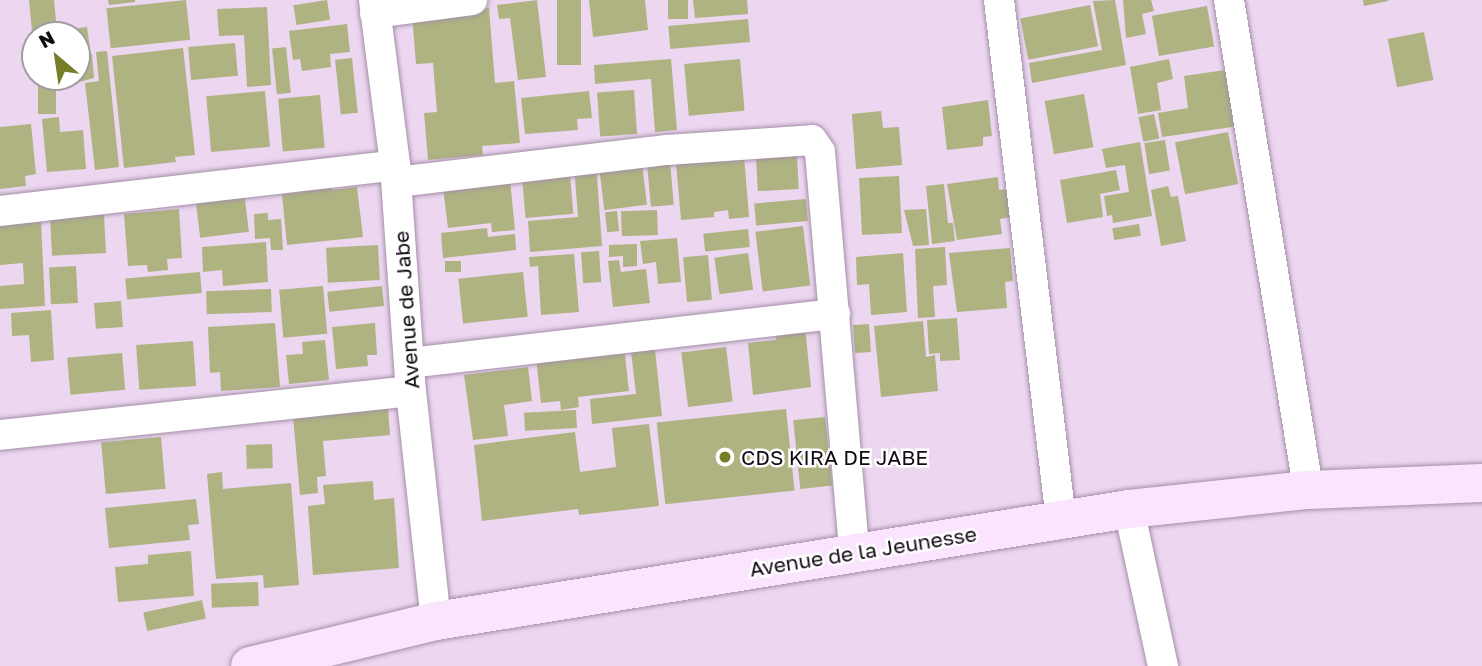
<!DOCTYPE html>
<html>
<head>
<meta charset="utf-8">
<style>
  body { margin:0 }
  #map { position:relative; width:1482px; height:666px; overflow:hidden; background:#ecd6f0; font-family:"Golos Text",sans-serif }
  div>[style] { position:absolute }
  .building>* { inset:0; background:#aeb381; transform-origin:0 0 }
  .roads { filter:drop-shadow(0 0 2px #a48fa7) drop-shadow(0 0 2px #a48fa7) }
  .street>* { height:30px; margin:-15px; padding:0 15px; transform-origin:15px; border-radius:15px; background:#fff }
  .secondary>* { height:38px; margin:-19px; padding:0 19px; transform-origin:19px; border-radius:19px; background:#fae4fe }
  .dots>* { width:19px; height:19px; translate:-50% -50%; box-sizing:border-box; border:4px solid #fff; border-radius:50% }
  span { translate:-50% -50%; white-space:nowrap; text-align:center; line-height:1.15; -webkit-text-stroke:5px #fff; paint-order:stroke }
  .street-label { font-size:21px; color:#120a13 }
  .poi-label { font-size:21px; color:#120a13 }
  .left { translate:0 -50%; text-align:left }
  .north { position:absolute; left:21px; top:21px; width:70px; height:70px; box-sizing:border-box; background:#fff; border:2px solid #a09da1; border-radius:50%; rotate:331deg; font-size:19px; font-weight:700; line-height:28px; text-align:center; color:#120a13 }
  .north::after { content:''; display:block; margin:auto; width:24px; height:32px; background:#777e28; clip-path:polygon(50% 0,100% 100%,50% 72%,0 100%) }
</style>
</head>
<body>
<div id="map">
  <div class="building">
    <i style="clip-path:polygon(29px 0,54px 0,57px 31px,87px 27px,90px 49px,77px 50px,77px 35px,35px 35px,33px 43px)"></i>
    <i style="clip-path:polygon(108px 0,135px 0,135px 2px,109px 5px)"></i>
    <i style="left:186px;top:0;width:40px;height:80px;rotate:84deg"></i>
    <i style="left:327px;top:0;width:20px;height:34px;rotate:81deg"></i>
    <i style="clip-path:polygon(537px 0,546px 77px,518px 80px,510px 18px,499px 19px,497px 5px)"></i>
    <i style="left:557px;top:0;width:24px;height:65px"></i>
    <i style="clip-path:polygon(589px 0,645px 0,648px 30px,593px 37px)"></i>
    <i style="left:668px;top:0;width:20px;height:19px"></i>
    <i style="clip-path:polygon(693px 0,747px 0,748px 14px,695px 18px)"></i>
    <i style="clip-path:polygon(1115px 0,1126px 65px,1032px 83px,1029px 63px,1102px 50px,1093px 1px)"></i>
    <i style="clip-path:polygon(1123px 0,1151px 0,1154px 11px,1142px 14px,1146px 34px,1126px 38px)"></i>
    <i style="clip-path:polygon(1363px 0,1388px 0,1388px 1px,1364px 6px)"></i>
    <i style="left:1090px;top:5px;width:42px;height:71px;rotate:79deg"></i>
    <i style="left:1207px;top:6px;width:41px;height:56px;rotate:80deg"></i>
    <i style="clip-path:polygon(267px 7px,271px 85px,247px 87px,244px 35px,219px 36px,217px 9px)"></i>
    <i style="clip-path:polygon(489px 8px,495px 83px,514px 81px,520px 143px,482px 146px,483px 155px,428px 160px,424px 113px,437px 112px,433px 63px,416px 64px,412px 15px)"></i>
    <i style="left:748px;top:19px;width:23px;height:80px;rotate:85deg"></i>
    <i style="clip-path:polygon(347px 24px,350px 52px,330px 54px,331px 67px,302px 71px,300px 59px,293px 60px,289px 31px)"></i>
    <i style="left:1424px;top:32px;width:49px;height:37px;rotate:79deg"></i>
    <i style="left:235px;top:43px;width:33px;height:47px;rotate:85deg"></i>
    <i style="left:286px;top:47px;width:46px;height:14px;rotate:84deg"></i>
    <i style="clip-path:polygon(183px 48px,195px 155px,175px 157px,176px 162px,124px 168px,112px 56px)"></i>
    <i style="clip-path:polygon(107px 51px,119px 167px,95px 170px,85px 83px,99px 81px,96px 52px)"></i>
    <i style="clip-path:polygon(92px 54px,94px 78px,61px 87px,60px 77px,77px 77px,77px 56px)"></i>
    <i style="left:352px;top:58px;width:55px;height:17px;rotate:84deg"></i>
    <i style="clip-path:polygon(671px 59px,677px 130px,655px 132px,651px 79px,595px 84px,594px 65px)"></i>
    <i style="left:740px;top:59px;width:52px;height:56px;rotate:85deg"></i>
    <i style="clip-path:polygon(1169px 59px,1173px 79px,1157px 83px,1161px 110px,1138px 114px,1130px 67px)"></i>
    <i style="clip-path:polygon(1232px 69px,1239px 126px,1162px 137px,1158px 113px,1188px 108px,1184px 76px)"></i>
    <i style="left:38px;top:77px;width:18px;height:37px"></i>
    <i style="left:634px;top:90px;width:44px;height:37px;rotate:86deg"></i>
    <i style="left:265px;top:91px;width:56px;height:59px;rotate:85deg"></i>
    <i style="clip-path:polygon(589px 91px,592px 118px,577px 119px,578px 130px,525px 134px,521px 98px)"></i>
    <i style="left:1084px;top:94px;width:54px;height:40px;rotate:80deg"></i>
    <i style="left:320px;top:95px;width:53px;height:42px;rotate:85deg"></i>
    <i style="clip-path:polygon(988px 100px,992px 136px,983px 137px,983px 146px,947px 150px,942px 107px)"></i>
    <i style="clip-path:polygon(881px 111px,883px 128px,899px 127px,902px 165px,856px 169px,852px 114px)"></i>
    <i style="left:1154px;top:114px;width:25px;height:16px;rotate:78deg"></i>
    <i style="clip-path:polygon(59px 117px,60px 132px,83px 130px,86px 169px,47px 172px,42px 119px)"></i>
    <i style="clip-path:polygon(31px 124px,36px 174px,25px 176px,26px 186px,0 189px,0 127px)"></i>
    <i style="left:1228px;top:132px;width:53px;height:54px;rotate:79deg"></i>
    <i style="left:1165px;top:140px;width:31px;height:21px;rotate:81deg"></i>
    <i style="clip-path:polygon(1140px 142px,1152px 216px,1113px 223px,1112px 215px,1107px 216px,1104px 196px,1129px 192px,1125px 165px,1106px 168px,1102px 149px)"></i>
    <i style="left:669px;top:150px;width:55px;height:23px;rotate:85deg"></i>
    <i style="clip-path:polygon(744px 156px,749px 217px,729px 219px,728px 210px,714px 212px,714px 217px,681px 220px,676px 163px)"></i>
    <i style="left:797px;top:156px;width:33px;height:41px;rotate:87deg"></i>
    <i style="clip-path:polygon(596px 163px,602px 246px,530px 252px,528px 221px,578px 217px,574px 165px)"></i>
    <i style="left:569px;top:164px;width:50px;height:48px;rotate:85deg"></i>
    <i style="left:642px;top:164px;width:41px;height:43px;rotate:83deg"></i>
    <i style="clip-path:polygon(1116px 170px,1120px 190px,1100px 194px,1103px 217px,1067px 223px,1060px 180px)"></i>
    <i style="clip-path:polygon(331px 176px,332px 190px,357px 187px,363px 237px,287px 245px,282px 194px,302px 192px,301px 179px)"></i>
    <i style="left:899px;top:176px;width:57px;height:40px;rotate:87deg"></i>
    <i style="clip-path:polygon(998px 177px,999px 190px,1007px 189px,1011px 217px,1000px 219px,1002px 234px,957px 240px,947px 184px)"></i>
    <i style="clip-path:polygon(510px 180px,515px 230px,492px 232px,491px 223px,448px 228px,443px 188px)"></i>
    <i style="clip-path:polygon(944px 184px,948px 223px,953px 223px,955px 241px,932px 244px,926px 186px)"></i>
    <i style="clip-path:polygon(1168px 186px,1171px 197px,1178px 196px,1186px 241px,1161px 246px,1151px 190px)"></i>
    <i style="left:244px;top:192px;width:40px;height:49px;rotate:83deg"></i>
    <i style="left:806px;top:199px;width:22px;height:52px;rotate:85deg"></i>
    <i style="clip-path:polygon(179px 209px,182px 258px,167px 259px,168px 270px,148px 272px,147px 265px,128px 266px,124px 214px)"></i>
    <i style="clip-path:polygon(926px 209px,929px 245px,913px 246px,904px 210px)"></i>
    <i style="left:657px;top:210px;width:25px;height:36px;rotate:88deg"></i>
    <i style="left:617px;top:211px;width:20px;height:12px;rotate:84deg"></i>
    <i style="clip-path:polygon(268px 213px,268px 220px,281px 219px,283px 250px,271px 250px,270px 238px,255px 239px,254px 214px)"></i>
    <i style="left:104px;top:215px;width:38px;height:54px;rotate:87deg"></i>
    <i style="clip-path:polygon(41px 222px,45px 306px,0 309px,0 286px,24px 284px,23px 263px,0 265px,0 225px)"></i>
    <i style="left:1139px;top:224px;width:12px;height:27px;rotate:81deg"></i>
    <i style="left:803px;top:226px;width:60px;height:48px;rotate:83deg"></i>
    <i style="clip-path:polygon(487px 228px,488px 237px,515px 234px,516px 250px,443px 258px,441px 233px)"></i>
    <i style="left:748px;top:229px;width:18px;height:45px;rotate:84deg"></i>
    <i style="clip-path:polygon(677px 238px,681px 282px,658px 284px,656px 262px,643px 264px,640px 241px)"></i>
    <i style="clip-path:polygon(266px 242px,268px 282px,223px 286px,222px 270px,203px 272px,202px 247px)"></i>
    <i style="clip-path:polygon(637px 244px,637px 266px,623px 267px,623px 256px,609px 257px,609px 245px)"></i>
    <i style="left:378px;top:245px;width:35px;height:52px;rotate:87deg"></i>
    <i style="clip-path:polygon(945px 247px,947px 285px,933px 286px,935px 317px,918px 318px,915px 249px)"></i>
    <i style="clip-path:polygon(1010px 248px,1013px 281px,1005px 282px,1007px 308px,957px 312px,949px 253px)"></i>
    <i style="left:599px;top:251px;width:31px;height:18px;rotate:86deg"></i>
    <i style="left:748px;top:253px;width:37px;height:34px;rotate:82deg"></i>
    <i style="clip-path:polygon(903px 253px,907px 312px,871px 315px,869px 284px,857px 285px,856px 257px)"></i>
    <i style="clip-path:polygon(574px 254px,579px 312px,541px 315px,538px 266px,530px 267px,529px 257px)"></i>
    <i style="left:708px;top:255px;width:45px;height:25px;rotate:85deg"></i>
    <i style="clip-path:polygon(619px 260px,621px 272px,646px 269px,650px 303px,613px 307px,608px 261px)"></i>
    <i style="left:461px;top:261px;width:11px;height:16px;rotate:90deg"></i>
    <i style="left:76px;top:266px;width:37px;height:27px;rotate:87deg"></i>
    <i style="left:200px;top:272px;width:21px;height:75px;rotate:85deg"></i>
    <i style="left:523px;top:272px;width:45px;height:65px;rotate:84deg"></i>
    <i style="left:323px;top:286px;width:48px;height:44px;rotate:85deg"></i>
    <i style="left:382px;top:286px;width:20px;height:55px;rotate:84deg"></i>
    <i style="left:271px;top:289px;width:23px;height:65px;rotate:88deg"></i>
    <i style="left:121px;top:301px;width:26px;height:27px;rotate:86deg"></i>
    <i style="clip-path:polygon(51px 310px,54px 360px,31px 362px,29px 335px,12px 336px,11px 313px)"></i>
    <i style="clip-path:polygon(957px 318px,960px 360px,940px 361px,940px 353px,929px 354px,927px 320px)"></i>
    <i style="clip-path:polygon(923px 321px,926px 357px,935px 355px,938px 391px,881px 397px,874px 326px)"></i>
    <i style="clip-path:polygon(275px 323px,280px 387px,221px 391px,220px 372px,210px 373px,208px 327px)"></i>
    <i style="clip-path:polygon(375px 323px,377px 355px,367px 355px,368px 366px,336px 369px,332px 327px)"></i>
    <i style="left:869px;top:324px;width:28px;height:16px;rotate:86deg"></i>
    <i style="clip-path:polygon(805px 326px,811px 387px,753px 395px,748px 343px,776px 340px,775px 329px)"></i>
    <i style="clip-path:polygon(325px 340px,329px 380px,289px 384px,286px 355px,303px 354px,302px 342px)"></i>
    <i style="clip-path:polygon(654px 340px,662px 416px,592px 424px,590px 399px,636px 394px,630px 343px)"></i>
    <i style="left:193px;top:341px;width:45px;height:57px;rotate:86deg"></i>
    <i style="clip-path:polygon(624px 347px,629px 391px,578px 397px,579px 407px,561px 410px,560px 401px,541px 403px,536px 358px)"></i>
    <i style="left:726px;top:347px;width:55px;height:45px;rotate:83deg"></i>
    <i style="left:122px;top:353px;width:37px;height:55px;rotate:85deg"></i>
    <i style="clip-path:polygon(528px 367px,532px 401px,504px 405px,508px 436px,473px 440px,464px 375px)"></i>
    <i style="clip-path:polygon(388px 408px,390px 435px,323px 441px,326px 476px,317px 477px,318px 493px,300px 495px,293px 416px)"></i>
    <i style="left:786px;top:409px;width:82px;height:130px;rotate:84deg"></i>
    <i style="left:576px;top:410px;width:18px;height:52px;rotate:87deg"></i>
    <i style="left:825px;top:417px;width:69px;height:32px;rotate:84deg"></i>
    <i style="clip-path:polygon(649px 424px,659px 506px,579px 515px,578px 509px,482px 521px,474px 445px,575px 432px,580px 472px,616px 467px,612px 428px)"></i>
    <i style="left:161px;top:437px;width:52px;height:60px;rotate:85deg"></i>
    <i style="left:272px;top:444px;width:24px;height:26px;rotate:88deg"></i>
    <i style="clip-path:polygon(222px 472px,223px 489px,291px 483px,299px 585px,264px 588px,263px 575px,216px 579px,207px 474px)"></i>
    <i style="clip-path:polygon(373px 481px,374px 500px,394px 498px,399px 568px,313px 575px,308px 506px,325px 504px,323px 485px)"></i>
    <i style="clip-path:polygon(196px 499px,199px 524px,188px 525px,190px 540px,109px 548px,105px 508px)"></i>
    <i style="clip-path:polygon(191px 551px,194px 596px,118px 602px,115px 567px,148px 564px,148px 555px)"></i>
    <i style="left:258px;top:582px;width:24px;height:47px;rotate:88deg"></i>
    <i style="left:202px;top:600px;width:19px;height:60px;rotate:78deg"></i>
  </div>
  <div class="roads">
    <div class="street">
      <i style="left:374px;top:0;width:166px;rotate:82.7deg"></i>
      <i style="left:395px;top:165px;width:227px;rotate:86deg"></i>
      <i style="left:411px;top:391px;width:231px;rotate:83.8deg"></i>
      <i style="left:999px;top:0;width:524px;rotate:83.2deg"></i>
      <i style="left:1229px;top:0;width:496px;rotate:80.8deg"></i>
      <i style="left:375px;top:13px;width:98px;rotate:-7.6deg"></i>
      <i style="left:397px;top:182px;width:272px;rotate:-6.8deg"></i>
      <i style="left:667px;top:150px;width:145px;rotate:-3.9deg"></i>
      <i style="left:812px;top:140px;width:14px;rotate:56deg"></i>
      <i style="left:820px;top:152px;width:400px;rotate:85.1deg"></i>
      <i style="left:0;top:211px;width:398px;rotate:-6.6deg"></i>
      <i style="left:410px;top:363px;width:428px;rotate:-6.6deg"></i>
      <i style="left:0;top:435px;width:413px;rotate:-6.1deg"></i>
      <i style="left:1129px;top:509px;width:161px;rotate:77.8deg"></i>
    </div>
    <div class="secondary">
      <i style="left:250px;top:666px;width:191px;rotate:-13.6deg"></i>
      <i style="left:436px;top:621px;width:702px;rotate:-9.18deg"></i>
      <i style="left:1129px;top:509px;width:180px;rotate:-6.1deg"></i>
      <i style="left:1308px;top:490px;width:174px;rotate:-2.3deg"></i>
    </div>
  </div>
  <div class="dots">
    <i style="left:725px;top:457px;background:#777e28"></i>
  </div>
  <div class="street-label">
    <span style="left:406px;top:310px;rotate:-94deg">Avenue de Jabe</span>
    <span style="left:863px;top:551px;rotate:-9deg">Avenue de la Jeunesse</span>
  </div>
  <div class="poi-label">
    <span class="left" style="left:741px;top:457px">CDS KIRA DE JABE</span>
  </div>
  <div class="north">N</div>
</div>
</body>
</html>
